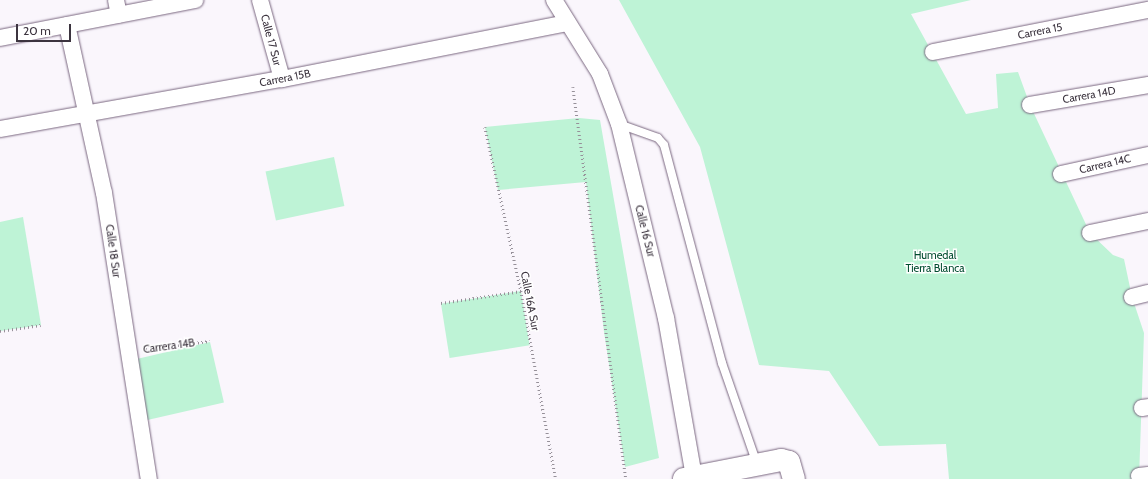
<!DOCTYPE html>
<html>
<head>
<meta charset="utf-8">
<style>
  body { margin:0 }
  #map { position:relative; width:1148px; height:479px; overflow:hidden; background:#faf6fc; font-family:Cabin,sans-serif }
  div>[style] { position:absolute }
  .green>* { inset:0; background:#bef3d6; transform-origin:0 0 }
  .path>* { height:2.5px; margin-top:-1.25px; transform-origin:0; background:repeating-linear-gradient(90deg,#969099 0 1px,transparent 0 4px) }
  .roads { filter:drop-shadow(0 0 1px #7a6780) drop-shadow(0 0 1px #7a6780) }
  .lane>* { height:8px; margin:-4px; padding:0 4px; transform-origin:4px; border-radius:4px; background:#fff }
  .street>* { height:16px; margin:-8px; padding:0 8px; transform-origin:8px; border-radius:8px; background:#fff }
  .secondary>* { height:22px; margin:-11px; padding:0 11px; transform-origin:11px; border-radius:11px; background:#fff }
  span { translate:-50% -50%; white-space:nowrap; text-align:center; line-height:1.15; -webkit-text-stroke:3px #fff; paint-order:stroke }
  .street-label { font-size:11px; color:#3c343f }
  .park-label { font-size:11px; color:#004b2f }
  .scale { position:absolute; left:16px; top:24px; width:55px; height:18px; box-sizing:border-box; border:2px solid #3c343f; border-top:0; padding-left:5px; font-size:12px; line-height:14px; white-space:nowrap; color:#3c343f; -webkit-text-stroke:3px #fff; paint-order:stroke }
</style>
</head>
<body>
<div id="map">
  <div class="green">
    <i style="clip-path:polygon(619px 0,971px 0,911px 14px,966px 114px,998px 108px,996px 74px,1018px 72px,1030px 105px,1090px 233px,1113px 255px,1124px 259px,1132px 297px,1144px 333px,1139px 479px,949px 479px,946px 444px,879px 446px,829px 371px,759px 365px,700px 147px)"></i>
    <i style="clip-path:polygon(579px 118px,600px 120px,659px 458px,625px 467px,604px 332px,586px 182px,498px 190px,485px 127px)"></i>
    <i style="left:334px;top:157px;width:50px;height:70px;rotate:78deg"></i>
    <i style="clip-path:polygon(23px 217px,41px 325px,0 331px,0 222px)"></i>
    <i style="left:521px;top:291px;width:55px;height:81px;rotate:81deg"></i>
    <i style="left:210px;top:342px;width:62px;height:83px;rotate:77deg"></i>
  </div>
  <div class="path">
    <i style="left:573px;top:87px;width:396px;rotate:82.3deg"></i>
    <i style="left:485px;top:127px;width:168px;rotate:77.6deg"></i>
    <i style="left:521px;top:291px;width:191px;rotate:79.5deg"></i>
    <i style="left:441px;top:303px;width:81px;rotate:-8.5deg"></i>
    <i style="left:0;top:331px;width:41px;rotate:-8.3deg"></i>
    <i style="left:146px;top:349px;width:64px;rotate:-7.1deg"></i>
  </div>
  <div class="roads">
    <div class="lane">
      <i style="left:619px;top:124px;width:41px;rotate:19.7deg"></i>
      <i style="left:658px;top:138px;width:9px;rotate:49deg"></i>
      <i style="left:664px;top:145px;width:226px;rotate:75.1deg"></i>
      <i style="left:722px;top:363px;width:107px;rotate:70.9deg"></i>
    </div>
    <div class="street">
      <i style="left:116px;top:0;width:15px;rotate:79deg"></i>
      <i style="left:260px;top:0;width:82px;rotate:74.4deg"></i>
      <i style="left:554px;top:0;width:87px;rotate:58.1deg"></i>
      <i style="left:600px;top:74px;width:53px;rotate:69.2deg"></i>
      <i style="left:619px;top:124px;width:200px;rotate:76.4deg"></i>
      <i style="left:666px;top:318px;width:161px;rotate:80deg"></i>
      <i style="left:67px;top:25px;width:172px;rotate:77.6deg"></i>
      <i style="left:104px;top:193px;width:290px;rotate:81.1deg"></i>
      <i style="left:0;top:38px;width:199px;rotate:-11deg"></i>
      <i style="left:933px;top:52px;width:219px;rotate:-11.1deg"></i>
      <i style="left:1030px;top:105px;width:120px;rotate:-9.6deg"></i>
      <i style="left:0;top:129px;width:286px;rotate:-10.1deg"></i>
      <i style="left:282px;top:79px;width:291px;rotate:-11.1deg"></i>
      <i style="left:1061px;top:174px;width:89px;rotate:-12.3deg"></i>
      <i style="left:1090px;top:233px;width:59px;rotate:-11.7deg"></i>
      <i style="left:1132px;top:297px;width:16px;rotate:-14deg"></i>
      <i style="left:1142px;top:408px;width:6px;rotate:-9deg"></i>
      <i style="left:1139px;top:476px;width:9px;rotate:-6deg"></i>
    </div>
    <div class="secondary">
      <i style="left:684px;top:479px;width:99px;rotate:-11.1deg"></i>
      <i style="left:781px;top:460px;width:8px;rotate:14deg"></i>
      <i style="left:789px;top:462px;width:18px;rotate:74deg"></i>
    </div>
  </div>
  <div class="street-label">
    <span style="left:1040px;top:31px;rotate:-11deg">Carrera 15</span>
    <span style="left:271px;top:40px;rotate:75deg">Calle 17 Sur</span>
    <span style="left:285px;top:78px;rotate:-11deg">Carrera 15B</span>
    <span style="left:1089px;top:95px;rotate:-10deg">Carrera 14D</span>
    <span style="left:1105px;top:164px;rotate:-13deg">Carrera 14C</span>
    <span style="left:645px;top:231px;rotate:76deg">Calle 16 Sur</span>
    <span style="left:113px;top:251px;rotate:82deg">Calle 18 Sur</span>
    <span style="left:530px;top:301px;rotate:79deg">Calle 16A Sur</span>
    <span style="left:169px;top:346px;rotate:-8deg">Carrera 14B</span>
  </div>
  <div class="park-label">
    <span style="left:935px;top:262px">Humedal<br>Tierra Blanca</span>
  </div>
  <div class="scale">20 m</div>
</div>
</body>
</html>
